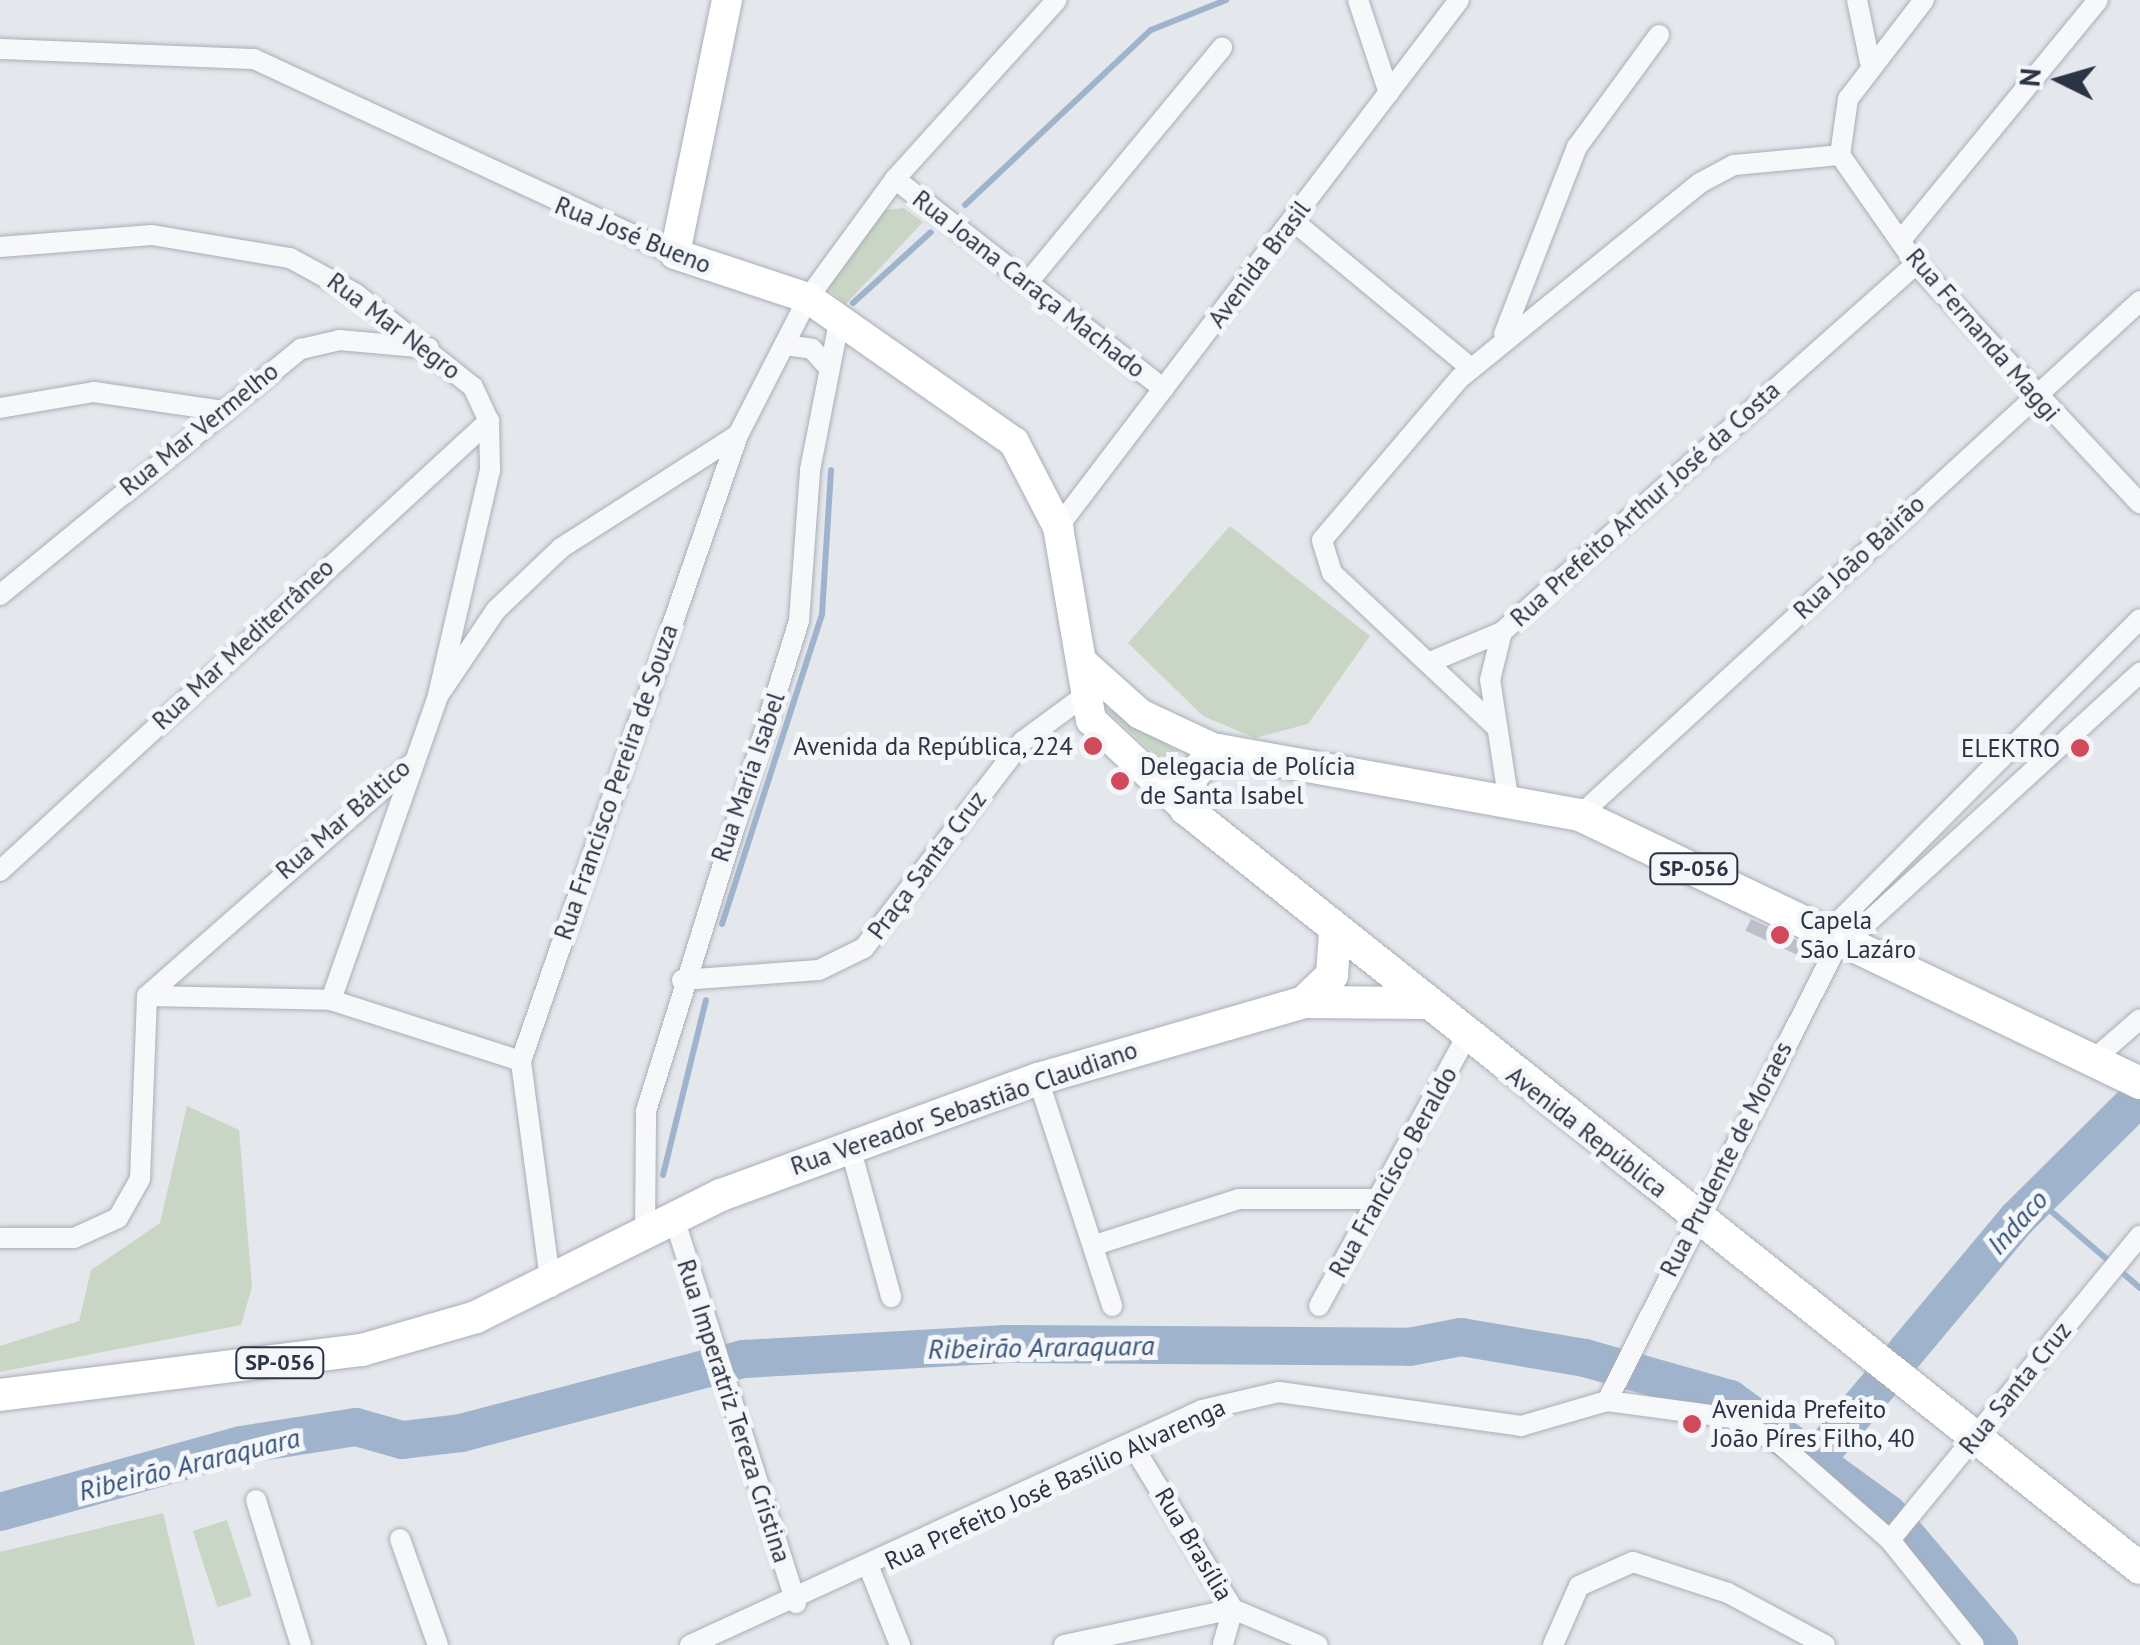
<!DOCTYPE html>
<html>
<head>
<meta charset="utf-8">
<style>
  body { margin:0 }
  #map { position:relative; width:2140px; height:1645px; overflow:hidden; background:#e4e7ec; font-family:"PT Sans",sans-serif }
  div>[style] { position:absolute }
  .green>* { inset:0; background:#c9d6c5; transform-origin:0 0 }
  .stream>* { height:6px; margin:-3px; padding:0 3px; transform-origin:3px; border-radius:3px; background:#9fb4cc }
  .river>* { height:38px; margin:-19px; padding:0 19px; transform-origin:19px; border-radius:19px; background:#9fb4cc }
  .building>* { inset:0; background:#bbc0ca; transform-origin:0 0 }
  .roads { filter:drop-shadow(0 0 2px #a9aeb7) drop-shadow(0 0 2px #a9aeb7) }
  .street>* { height:20px; margin:-10px; padding:0 10px; transform-origin:10px; border-radius:10px; background:#f7f8fa }
  .secondary>* { height:30px; margin:-15px; padding:0 15px; transform-origin:15px; border-radius:15px; background:#fff }
  .primary>* { height:32px; margin:-16px; padding:0 16px; transform-origin:16px; border-radius:16px; background:#fff }
  .dots>* { width:28px; height:28px; translate:-50% -50%; box-sizing:border-box; border:5px solid #f4f6f9; border-radius:50% }
  span { translate:-50% -50%; white-space:nowrap; text-align:center; line-height:1.15; -webkit-text-stroke:10px #f4f6f9; paint-order:stroke }
  .shield-label span { padding:2px 8px; background:#f4f6f9; border:2px solid; border-radius:8px; -webkit-text-stroke-width:0 }
  .shield-label { font-size:22px; color:#2b3445; font-weight:700 }
  .street-label { font-size:25px; color:#2b3445 }
  .poi-label { font-size:25px; color:#2b3445 }
  .right { translate:-100% -50%; text-align:right }
  .left { translate:0 -50%; text-align:left }
  .water-label { font-size:28px; color:#34527a; font-style:italic }
  .north { position:absolute; left:2010px; top:30px; width:100px; height:100px; -webkit-text-stroke:8px #f4f6f9; paint-order:stroke; rotate:275deg; font-size:28px; font-weight:700; line-height:40px; text-align:center; color:#2b3445 }
  .north::after { content:''; display:block; margin:auto; width:35px; height:45px; background:#2b3445; clip-path:polygon(50% 0,100% 100%,50% 72%,0 100%) }
</style>
</head>
<body>
<div id="map">
  <div class="green">
    <i style="clip-path:polygon(904px 208px,923px 222px,846px 304px,826px 287px,885px 210px)"></i>
    <i style="clip-path:polygon(1230px 526px,1370px 636px,1308px 724px,1255px 738px,1203px 716px,1128px 643px)"></i>
    <i style="clip-path:polygon(1104px 708px,1120px 712px,1180px 753px,1169px 767px)"></i>
    <i style="clip-path:polygon(187px 1106px,239px 1130px,252px 1287px,241px 1325px,0 1372px,0 1346px,79px 1321px,91px 1270px,160px 1223px)"></i>
    <i style="clip-path:polygon(163px 1513px,195px 1645px,0 1645px,0 1552px)"></i>
    <i style="left:227px;top:1520px;width:80px;height:36px;rotate:72deg"></i>
  </div>
  <div class="stream">
    <i style="left:965px;top:205px;width:255px;rotate:-43.3deg"></i>
    <i style="left:1151px;top:30px;width:81px;rotate:-21.8deg"></i>
    <i style="left:853px;top:303px;width:105px;rotate:-42.3deg"></i>
    <i style="left:722px;top:924px;width:326px;rotate:-72.1deg"></i>
    <i style="left:822px;top:614px;width:144px;rotate:-86.4deg"></i>
    <i style="left:663px;top:1175px;width:180px;rotate:-76.2deg"></i>
    <i style="left:2037px;top:1199px;width:136px;rotate:40.8deg"></i>
  </div>
  <div class="river">
    <i style="left:1905px;top:1353px;width:175px;rotate:-50.1deg"></i>
    <i style="left:2017px;top:1219px;width:170px;rotate:-44.8deg"></i>
    <i style="left:1819px;top:1456px;width:98px;rotate:-50deg"></i>
    <i style="left:0;top:1512px;width:251px;rotate:-15.5deg"></i>
    <i style="left:242px;top:1445px;width:115px;rotate:-9deg"></i>
    <i style="left:356px;top:1427px;width:48px;rotate:15.8deg"></i>
    <i style="left:402px;top:1440px;width:59px;rotate:-6.8deg"></i>
    <i style="left:461px;top:1433px;width:293px;rotate:-14.7deg"></i>
    <i style="left:744px;top:1359px;width:262px;rotate:-3.3deg"></i>
    <i style="left:1006px;top:1344px;width:403px;rotate:0.4deg"></i>
    <i style="left:1409px;top:1347px;width:53px;rotate:-10.9deg"></i>
    <i style="left:1461px;top:1337px;width:126px;rotate:9.6deg"></i>
    <i style="left:1585px;top:1358px;width:151px;rotate:15.8deg"></i>
    <i style="left:1730px;top:1399px;width:195px;rotate:36deg"></i>
    <i style="left:1888px;top:1514px;width:172px;rotate:49.7deg"></i>
  </div>
  <div class="building">
    <i style="left:1751px;top:919px;width:70px;height:13px;rotate:25deg"></i>
  </div>
  <div class="roads">
    <div class="street">
      <i style="left:1358px;top:0;width:98px;rotate:71.6deg"></i>
      <i style="left:1857px;top:0;width:63px;rotate:78.2deg"></i>
      <i style="left:0;top:49px;width:254px;rotate:2.3deg"></i>
      <i style="left:254px;top:59px;width:464px;rotate:24.9deg"></i>
      <i style="left:1840px;top:155px;width:133px;rotate:55.1deg"></i>
      <i style="left:1916px;top:264px;width:328px;rotate:46.9deg"></i>
      <i style="left:1840px;top:155px;width:57px;rotate:-81.9deg"></i>
      <i style="left:1848px;top:99px;width:125px;rotate:-52.5deg"></i>
      <i style="left:895px;top:179px;width:341px;rotate:38deg"></i>
      <i style="left:1292px;top:220px;width:231px;rotate:39.6deg"></i>
      <i style="left:1901px;top:240px;width:310px;rotate:-50.6deg"></i>
      <i style="left:0;top:247px;width:152px;rotate:-4.5deg"></i>
      <i style="left:152px;top:235px;width:140px;rotate:9.5deg"></i>
      <i style="left:290px;top:258px;width:75px;rotate:28.6deg"></i>
      <i style="left:356px;top:294px;width:149px;rotate:38.5deg"></i>
      <i style="left:473px;top:387px;width:38px;rotate:65deg"></i>
      <i style="left:489px;top:421px;width:49px;rotate:88.8deg"></i>
      <i style="left:490px;top:470px;width:232px;rotate:103deg"></i>
      <i style="left:1029px;top:281px;width:303px;rotate:-50.4deg"></i>
      <i style="left:1504px;top:334px;width:201px;rotate:-68.7deg"></i>
      <i style="left:1577px;top:147px;width:139px;rotate:-53.8deg"></i>
      <i style="left:785px;top:345px;width:27px;rotate:8deg"></i>
      <i style="left:812px;top:349px;width:25px;rotate:48deg"></i>
      <i style="left:0;top:408px;width:95px;rotate:-9.7deg"></i>
      <i style="left:94px;top:392px;width:125px;rotate:8.3deg"></i>
      <i style="left:1058px;top:527px;width:662px;rotate:-52.73deg"></i>
      <i style="left:0;top:595px;width:389px;rotate:-39.3deg"></i>
      <i style="left:301px;top:349px;width:39px;rotate:-13deg"></i>
      <i style="left:339px;top:340px;width:90px;rotate:5.1deg"></i>
      <i style="left:1430px;top:662px;width:78px;rotate:-22.6deg"></i>
      <i style="left:1494px;top:725px;width:222px;rotate:-136.8deg"></i>
      <i style="left:1332px;top:573px;width:34px;rotate:-107deg"></i>
      <i style="left:1322px;top:540px;width:213px;rotate:-49.6deg"></i>
      <i style="left:1460px;top:378px;width:309px;rotate:-39.1deg"></i>
      <i style="left:1700px;top:183px;width:38px;rotate:-28deg"></i>
      <i style="left:1734px;top:165px;width:106px;rotate:-5.4deg"></i>
      <i style="left:1508px;top:797px;width:118px;rotate:-98.7deg"></i>
      <i style="left:1490px;top:680px;width:49px;rotate:-76deg"></i>
      <i style="left:1502px;top:632px;width:554px;rotate:-41.63deg"></i>
      <i style="left:1580px;top:815px;width:760px;rotate:-42.55deg"></i>
      <i style="left:0;top:871px;width:665px;rotate:-42.62deg"></i>
      <i style="left:1827px;top:933px;width:443px;rotate:-45.1deg"></i>
      <i style="left:682px;top:980px;width:137px;rotate:-4.2deg"></i>
      <i style="left:819px;top:970px;width:50px;rotate:-26.1deg"></i>
      <i style="left:864px;top:948px;width:261px;rotate:-52.5deg"></i>
      <i style="left:1023px;top:741px;width:89px;rotate:-36.4deg"></i>
      <i style="left:147px;top:996px;width:184px;rotate:1.2deg"></i>
      <i style="left:331px;top:1000px;width:200px;rotate:17.8deg"></i>
      <i style="left:331px;top:1000px;width:322px;rotate:-70.6deg"></i>
      <i style="left:438px;top:696px;width:104px;rotate:-56deg"></i>
      <i style="left:496px;top:610px;width:90px;rotate:-43.6deg"></i>
      <i style="left:561px;top:548px;width:210px;rotate:-32.6deg"></i>
      <i style="left:2093px;top:1060px;width:62px;rotate:-41.1deg"></i>
      <i style="left:1038px;top:1079px;width:239px;rotate:71.9deg"></i>
      <i style="left:849px;top:1143px;width:160px;rotate:74.7deg"></i>
      <i style="left:674px;top:1218px;width:404px;rotate:72.4deg"></i>
      <i style="left:645px;top:1233px;width:122px;rotate:-89.5deg"></i>
      <i style="left:646px;top:1111px;width:513px;rotate:-72.66deg"></i>
      <i style="left:799px;top:621px;width:151px;rotate:-85.8deg"></i>
      <i style="left:810px;top:470px;width:156px;rotate:-78.9deg"></i>
      <i style="left:0;top:1238px;width:74px"></i>
      <i style="left:74px;top:1238px;width:48px;rotate:-24.4deg"></i>
      <i style="left:118px;top:1218px;width:45px;rotate:-60.6deg"></i>
      <i style="left:140px;top:1179px;width:183px;rotate:-87.8deg"></i>
      <i style="left:147px;top:996px;width:351px;rotate:-41.3deg"></i>
      <i style="left:1095px;top:1245px;width:151px;rotate:-17.7deg"></i>
      <i style="left:1239px;top:1199px;width:138px"></i>
      <i style="left:551px;top:1287px;width:228px;rotate:-97.6deg"></i>
      <i style="left:521px;top:1061px;width:663px;rotate:-70.88deg"></i>
      <i style="left:738px;top:435px;width:154px;rotate:-62.9deg"></i>
      <i style="left:808px;top:298px;width:147px;rotate:-53.8deg"></i>
      <i style="left:895px;top:179px;width:241px;rotate:-47.9deg"></i>
      <i style="left:1319px;top:1306px;width:306px;rotate:-61.3deg"></i>
      <i style="left:1607px;top:1401px;width:500px;rotate:-63.2deg"></i>
      <i style="left:1832px;top:955px;width:418px;rotate:-42.5deg"></i>
      <i style="left:1134px;top:1448px;width:189px;rotate:58.4deg"></i>
      <i style="left:1233px;top:1609px;width:37px;rotate:106deg"></i>
      <i style="left:256px;top:1500px;width:152px;rotate:72.8deg"></i>
      <i style="left:400px;top:1539px;width:113px;rotate:70.3deg"></i>
      <i style="left:1890px;top:1540px;width:394px;rotate:-50.6deg"></i>
      <i style="left:870px;top:1570px;width:81px;rotate:68.2deg"></i>
      <i style="left:690px;top:1645px;width:563px;rotate:-24.65deg"></i>
      <i style="left:1202px;top:1410px;width:79px;rotate:-13.2deg"></i>
      <i style="left:1279px;top:1392px;width:244px;rotate:8deg"></i>
      <i style="left:1521px;top:1426px;width:90px;rotate:-16.2deg"></i>
      <i style="left:1607px;top:1401px;width:126px;rotate:7.7deg"></i>
      <i style="left:1732px;top:1418px;width:55px;rotate:28.4deg"></i>
      <i style="left:1780px;top:1444px;width:146px;rotate:41.1deg"></i>
      <i style="left:1890px;top:1540px;width:134px;rotate:51.3deg"></i>
      <i style="left:1064px;top:1645px;width:173px;rotate:-12deg"></i>
      <i style="left:1233px;top:1609px;width:92px;rotate:23deg"></i>
      <i style="left:1553px;top:1645px;width:64px;rotate:-66.2deg"></i>
      <i style="left:1579px;top:1586px;width:59px;rotate:-24deg"></i>
      <i style="left:1633px;top:1562px;width:100px;rotate:18.1deg"></i>
      <i style="left:1728px;top:1593px;width:110px;rotate:28.2deg"></i>
    </div>
    <div class="secondary">
      <i style="left:727px;top:0;width:259px;rotate:101.6deg"></i>
      <i style="left:675px;top:254px;width:140px;rotate:18.3deg"></i>
      <i style="left:808px;top:298px;width:251px;rotate:35deg"></i>
      <i style="left:1014px;top:442px;width:96px;rotate:62.6deg"></i>
      <i style="left:1058px;top:527px;width:196px;rotate:80.3deg"></i>
      <i style="left:1091px;top:720px;width:130px;rotate:43.1deg"></i>
      <i style="left:1083px;top:663px;width:76px;rotate:41.8deg"></i>
      <i style="left:1140px;top:714px;width:85px;rotate:25.1deg"></i>
    </div>
    <div class="primary">
      <i style="left:1304px;top:1002px;width:39px;rotate:-44deg"></i>
      <i style="left:1332px;top:975px;width:42px;rotate:-85.9deg"></i>
      <i style="left:2140px;top:1083px;width:621px;rotate:-154.43deg"></i>
      <i style="left:1580px;top:815px;width:369px;rotate:-169.8deg"></i>
      <i style="left:1217px;top:750px;width:36px;rotate:134deg"></i>
      <i style="left:1192px;top:776px;width:34px;rotate:100deg"></i>
      <i style="left:1186px;top:809px;width:1219px;rotate:38.51deg"></i>
      <i style="left:0;top:1395px;width:365px;rotate:-7.1deg"></i>
      <i style="left:362px;top:1350px;width:119px;rotate:-16.1deg"></i>
      <i style="left:476px;top:1317px;width:274px;rotate:-26.5deg"></i>
      <i style="left:721px;top:1195px;width:338px;rotate:-20.1deg"></i>
      <i style="left:1038px;top:1079px;width:277px;rotate:-16.1deg"></i>
      <i style="left:1304px;top:1002px;width:121px;rotate:0.5deg"></i>
    </div>
  </div>
  <div class="dots">
    <i style="left:1093px;top:746px;background:#d1495b"></i>
    <i style="left:2080px;top:748px;background:#d1495b"></i>
    <i style="left:1120px;top:781px;background:#d1495b"></i>
    <i style="left:1780px;top:935px;background:#d1495b"></i>
    <i style="left:1692px;top:1424px;background:#d1495b"></i>
  </div>
  <div class="shield-label">
    <span style="left:1694px;top:869px">SP-056</span>
    <span style="left:280px;top:1363px">SP-056</span>
  </div>
  <div class="street-label">
    <span style="left:633px;top:235px;rotate:22deg">Rua José Bueno</span>
    <span style="left:1259px;top:264px;rotate:-53deg">Avenida Brasil</span>
    <span style="left:1029px;top:284px;rotate:38deg">Rua Joana Caraça Machado</span>
    <span style="left:394px;top:326px;rotate:37deg">Rua Mar Negro</span>
    <span style="left:1983px;top:335px;rotate:49deg">Rua Fernanda Maggi</span>
    <span style="left:199px;top:429px;rotate:-39deg">Rua Mar Vermelho</span>
    <span style="left:1645px;top:504px;rotate:-42deg">Rua Prefeito Arthur José da Costa</span>
    <span style="left:1859px;top:557px;rotate:-43deg">Rua João Bairão</span>
    <span style="left:243px;top:644px;rotate:-43deg">Rua Mar Mediterrâneo</span>
    <span style="left:748px;top:777px;rotate:-71deg">Rua Maria Isabel</span>
    <span style="left:616px;top:782px;rotate:-71deg">Rua Francisco Pereira de Souza</span>
    <span style="left:343px;top:819px;rotate:-41deg">Rua Mar Báltico</span>
    <span style="left:927px;top:865px;rotate:-53deg">Praça Santa Cruz</span>
    <span style="left:964px;top:1108px;rotate:-19deg">Rua Vereador Sebastião Claudiano</span>
    <span style="left:1587px;top:1132px;rotate:38deg">Avenida República</span>
    <span style="left:1726px;top:1159px;rotate:-63deg">Rua Prudente de Moraes</span>
    <span style="left:1393px;top:1172px;rotate:-61deg">Rua Francisco Beraldo</span>
    <span style="left:2015px;top:1388px;rotate:-51deg">Rua Santa Cruz</span>
    <span style="left:734px;top:1411px;rotate:72deg">Rua Imperatriz Tereza Cristina</span>
    <span style="left:1055px;top:1484px;rotate:-25deg">Rua Prefeito José Basílio Alvarenga</span>
    <span style="left:1194px;top:1544px;rotate:59deg">Rua Brasília</span>
  </div>
  <div class="poi-label">
    <span class="right" style="left:1073px;top:746px">Avenida da República, 224</span>
    <span class="right" style="left:2060px;top:748px">ELEKTRO</span>
    <span class="left" style="left:1140px;top:781px">Delegacia de Polícia<br>de Santa Isabel</span>
    <span class="left" style="left:1800px;top:935px">Capela<br>São Lazáro</span>
    <span class="left" style="left:1712px;top:1424px">Avenida Prefeito<br>João Píres Filho, 40</span>
  </div>
  <div class="water-label">
    <span style="left:2017px;top:1222px;rotate:-48deg">Indaco</span>
    <span style="left:1041px;top:1347px;rotate:-1deg">Ribeirão Araraquara</span>
    <span style="left:189px;top:1464px;rotate:-14deg">Ribeirão Araraquara</span>
  </div>
  <div class="north">N</div>
</div>
</body>
</html>
